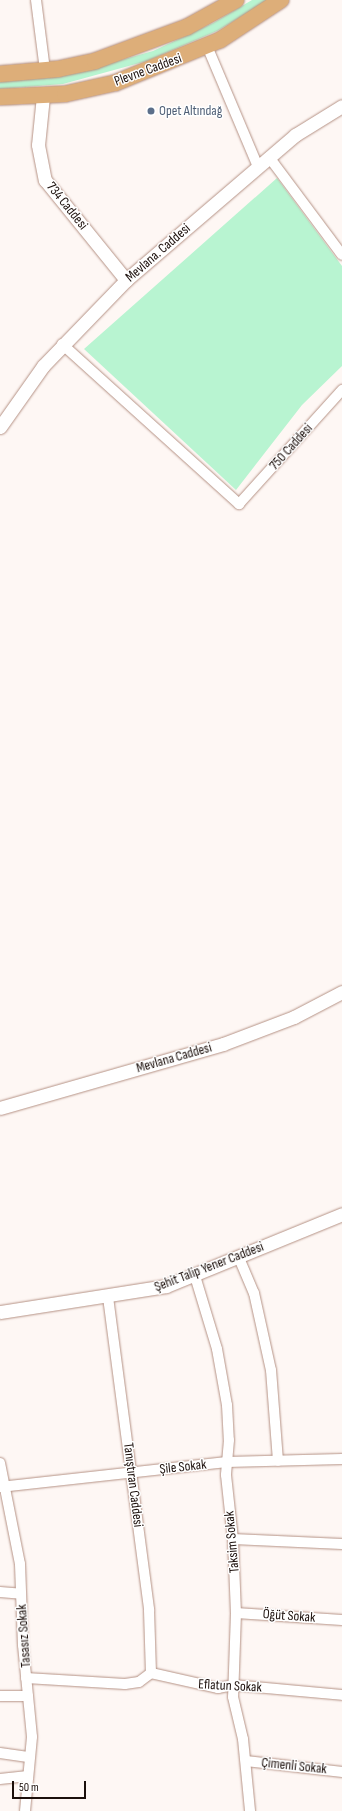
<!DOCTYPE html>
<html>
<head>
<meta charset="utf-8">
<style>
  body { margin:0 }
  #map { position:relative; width:342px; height:1811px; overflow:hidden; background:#fef7f4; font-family:"Sofia Sans Condensed",sans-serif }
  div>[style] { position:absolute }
  .green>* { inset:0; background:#b8f4d1 }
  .roads { filter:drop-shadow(0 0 1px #b59285) drop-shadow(0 0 1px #b59285) }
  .minor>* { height:10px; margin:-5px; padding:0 5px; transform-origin:5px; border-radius:5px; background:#fff }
  .tertiary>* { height:13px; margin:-6.5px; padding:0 6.5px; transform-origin:6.5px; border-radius:6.5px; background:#fff }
  .primary>* { height:16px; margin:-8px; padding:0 8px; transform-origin:8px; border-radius:8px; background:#ddae79 }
  .dots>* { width:11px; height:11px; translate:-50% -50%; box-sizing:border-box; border:2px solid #fff; border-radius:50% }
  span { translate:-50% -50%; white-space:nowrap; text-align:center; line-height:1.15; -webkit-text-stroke:3px #fff; paint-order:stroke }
  .street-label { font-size:14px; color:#1b0f0b }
  .service-label { font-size:14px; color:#4e5e75 }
  .left { translate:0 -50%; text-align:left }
  .scale { position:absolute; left:12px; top:1781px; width:74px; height:18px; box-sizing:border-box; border:2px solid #1b0f0b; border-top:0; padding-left:5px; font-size:12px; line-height:14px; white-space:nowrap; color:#1b0f0b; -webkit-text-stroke:3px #fff; paint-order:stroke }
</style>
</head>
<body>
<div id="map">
  <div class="green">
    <i style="clip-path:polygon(252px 0,269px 0,217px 31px,147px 61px,63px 84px,0 89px,0 81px,75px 73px,153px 51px,213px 23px)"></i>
    <i style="clip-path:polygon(277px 178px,342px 266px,342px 366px,302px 405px,236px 490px,84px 349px)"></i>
  </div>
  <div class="roads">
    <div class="minor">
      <i style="left:36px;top:0;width:71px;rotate:82.7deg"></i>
      <i style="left:207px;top:46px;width:131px;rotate:67.1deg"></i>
      <i style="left:269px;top:157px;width:122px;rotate:53.3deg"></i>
      <i style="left:62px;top:344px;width:239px;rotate:42.1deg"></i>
      <i style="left:239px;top:504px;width:154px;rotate:-47.9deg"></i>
      <i style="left:239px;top:1258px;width:38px;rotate:67deg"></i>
      <i style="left:254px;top:1293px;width:79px;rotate:77.6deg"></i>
      <i style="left:271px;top:1370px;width:91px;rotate:85.6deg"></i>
      <i style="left:195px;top:1276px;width:76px;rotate:73.2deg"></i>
      <i style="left:217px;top:1349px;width:57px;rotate:79.9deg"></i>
      <i style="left:227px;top:1405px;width:35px;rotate:87deg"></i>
      <i style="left:229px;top:1440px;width:35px;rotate:95deg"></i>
      <i style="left:226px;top:1475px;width:64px;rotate:83.8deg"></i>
      <i style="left:233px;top:1539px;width:74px;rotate:87.7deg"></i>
      <i style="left:236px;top:1613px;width:84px;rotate:92deg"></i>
      <i style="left:233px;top:1697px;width:43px;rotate:76.6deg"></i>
      <i style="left:243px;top:1739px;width:72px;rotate:84.4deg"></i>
      <i style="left:108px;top:1297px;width:316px;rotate:82.5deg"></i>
      <i style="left:149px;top:1610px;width:63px;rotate:88.2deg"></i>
      <i style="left:0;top:1463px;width:103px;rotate:78.8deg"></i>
      <i style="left:20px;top:1564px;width:81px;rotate:87.9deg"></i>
      <i style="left:23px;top:1645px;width:92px;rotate:84.4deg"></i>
      <i style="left:32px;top:1737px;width:74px;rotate:95.4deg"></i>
      <i style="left:0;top:1487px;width:228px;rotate:-6.3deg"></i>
      <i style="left:227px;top:1462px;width:115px;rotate:-1.5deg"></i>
      <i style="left:233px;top:1539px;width:109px;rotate:2.6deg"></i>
      <i style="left:0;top:1592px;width:21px;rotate:5deg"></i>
      <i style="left:236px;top:1613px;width:106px;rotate:3.8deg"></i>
      <i style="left:151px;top:1673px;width:69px;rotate:12.6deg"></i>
      <i style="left:218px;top:1688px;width:15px;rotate:-11deg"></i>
      <i style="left:233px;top:1685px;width:109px;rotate:5.2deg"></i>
      <i style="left:26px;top:1678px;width:99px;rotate:3.5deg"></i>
      <i style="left:125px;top:1684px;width:14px;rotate:-8deg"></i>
      <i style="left:139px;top:1682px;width:15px;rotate:-37deg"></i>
      <i style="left:0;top:1696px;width:28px"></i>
      <i style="left:0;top:1753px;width:30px;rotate:8deg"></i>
      <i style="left:246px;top:1761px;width:97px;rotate:6.5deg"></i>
      <i style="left:0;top:1779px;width:28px;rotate:-6deg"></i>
    </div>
    <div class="tertiary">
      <i style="left:43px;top:96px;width:49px;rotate:95.8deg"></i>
      <i style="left:38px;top:145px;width:36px;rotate:79deg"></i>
      <i style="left:45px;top:180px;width:129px;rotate:51deg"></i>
      <i style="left:0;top:427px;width:75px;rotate:-54.8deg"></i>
      <i style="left:43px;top:366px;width:120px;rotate:-46deg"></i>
      <i style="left:126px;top:280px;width:223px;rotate:-40.6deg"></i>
      <i style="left:295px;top:135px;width:55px;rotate:-31.7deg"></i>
      <i style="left:0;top:1108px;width:232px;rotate:-16deg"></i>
      <i style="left:223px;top:1044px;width:76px;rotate:-20.8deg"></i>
      <i style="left:294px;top:1017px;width:54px;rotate:-27.5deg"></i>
      <i style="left:0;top:1312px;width:168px;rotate:-8.9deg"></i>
      <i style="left:166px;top:1286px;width:190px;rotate:-22.2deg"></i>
    </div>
    <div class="primary">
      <i style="left:0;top:74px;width:58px;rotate:-4.9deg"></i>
      <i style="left:58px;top:69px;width:38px;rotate:-12deg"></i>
      <i style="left:95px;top:61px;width:98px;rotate:-20.3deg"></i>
      <i style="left:187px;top:27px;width:56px;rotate:-28.9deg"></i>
      <i style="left:0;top:97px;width:65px;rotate:-2.6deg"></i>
      <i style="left:65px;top:94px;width:51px;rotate:-12.4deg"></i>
      <i style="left:115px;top:83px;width:113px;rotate:-22.3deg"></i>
      <i style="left:220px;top:40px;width:73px;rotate:-33.3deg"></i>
    </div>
  </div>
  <div class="dots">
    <i style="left:151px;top:111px;background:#5c6f8a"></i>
  </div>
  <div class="street-label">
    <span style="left:148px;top:70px;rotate:-20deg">Plevne Caddesi</span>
    <span style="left:67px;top:206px;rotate:51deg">734 Caddesi</span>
    <span style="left:158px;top:253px;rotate:-41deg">Mevlana. Caddesi</span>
    <span style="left:291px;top:447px;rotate:-48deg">750 Caddesi</span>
    <span style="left:174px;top:1058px;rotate:-16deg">Mevlana Caddesi</span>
    <span style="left:209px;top:1267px;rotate:-21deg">Şehit Talip Yener Caddesi</span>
    <span style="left:183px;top:1467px;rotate:-6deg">Şile Sokak</span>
    <span style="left:133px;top:1485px;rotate:83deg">Tanıştıran Caddesi</span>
    <span style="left:232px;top:1542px;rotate:-95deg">Taksim Sokak</span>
    <span style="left:289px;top:1616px;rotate:4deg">Öğüt Sokak</span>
    <span style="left:24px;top:1636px;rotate:-94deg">Tasasız Sokak</span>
    <span style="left:230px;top:1686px;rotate:3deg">Eflatun Sokak</span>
    <span style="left:294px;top:1766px;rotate:6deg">Çimenli Sokak</span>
  </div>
  <div class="service-label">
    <span class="left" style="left:159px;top:111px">Opet Altındağ</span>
  </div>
  <div class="scale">50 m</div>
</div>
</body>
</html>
